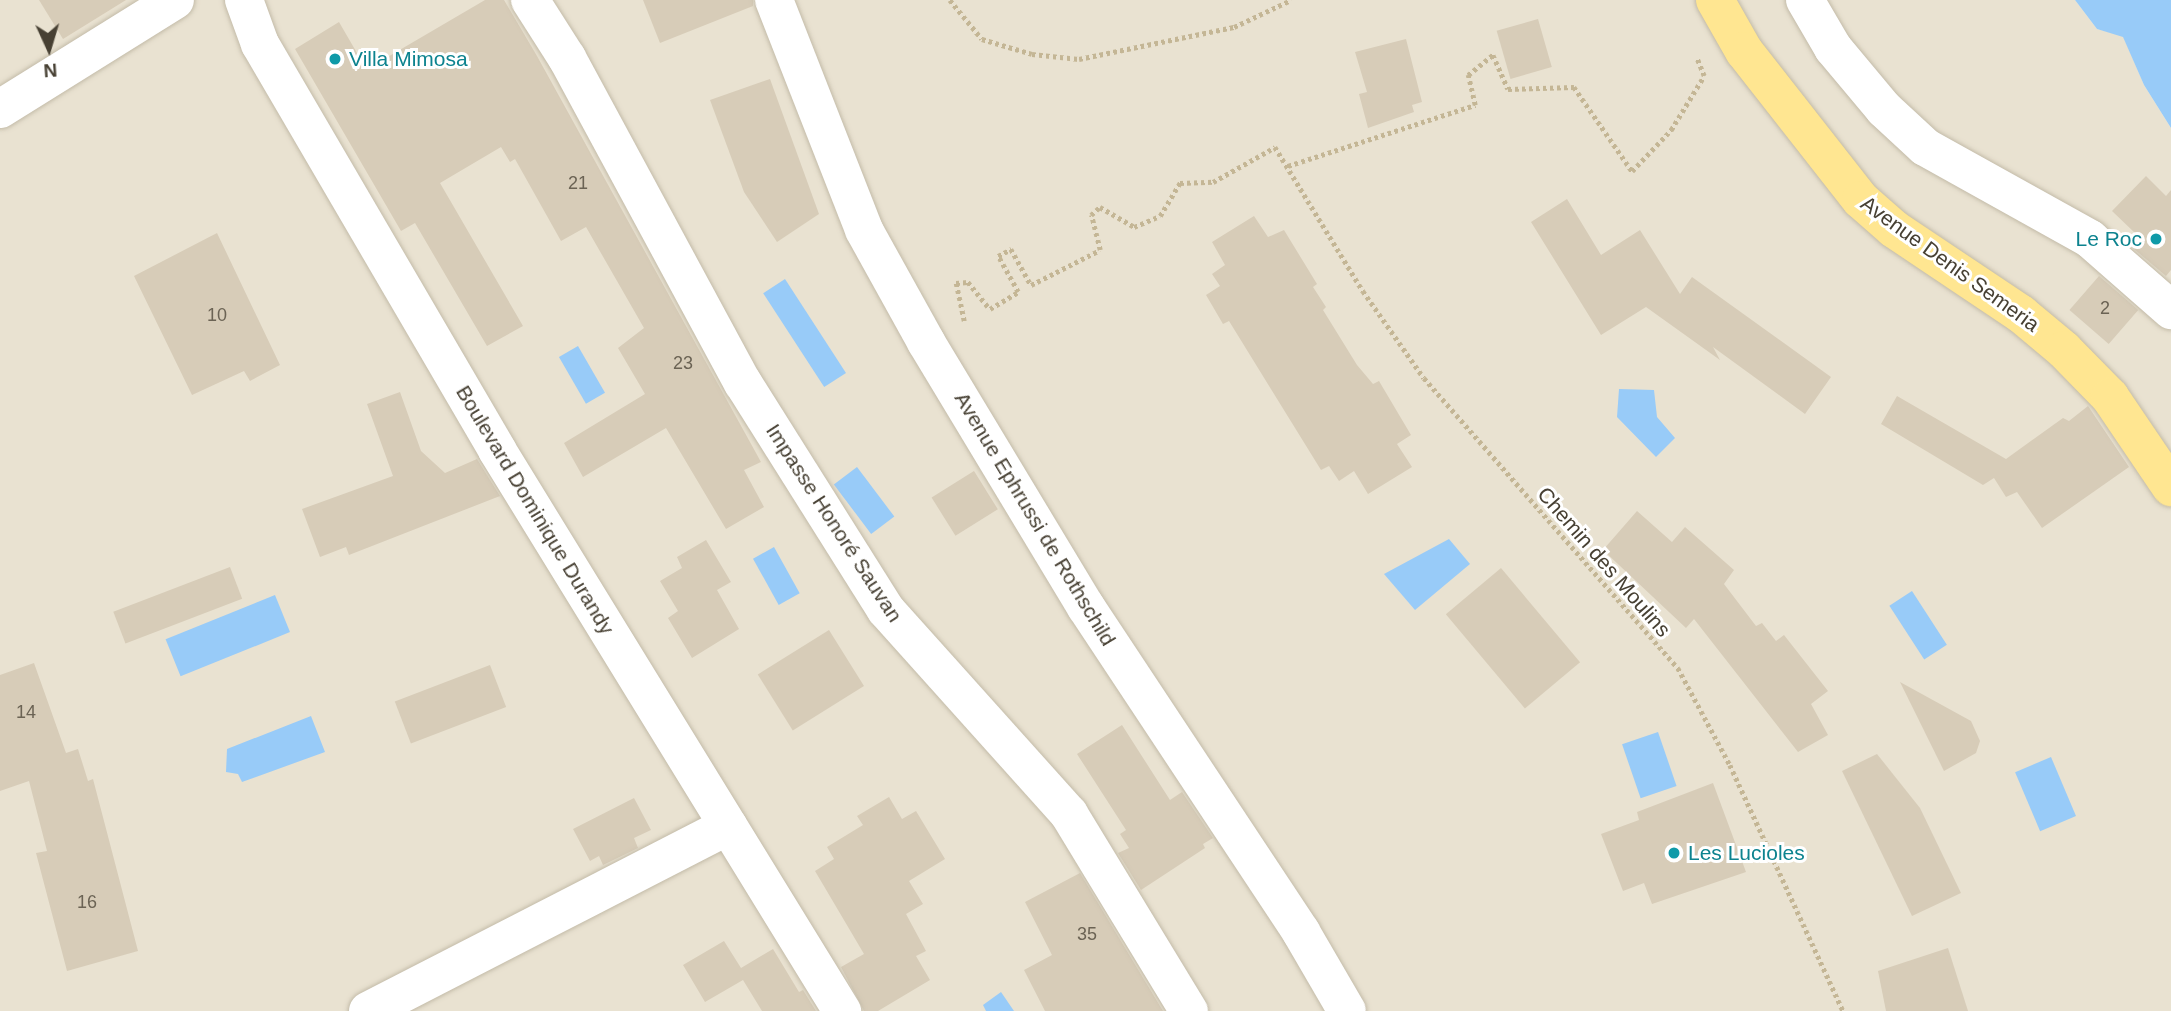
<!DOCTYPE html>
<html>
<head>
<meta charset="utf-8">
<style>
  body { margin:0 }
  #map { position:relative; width:2171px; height:1011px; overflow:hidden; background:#f4f0e3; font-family:Arial,sans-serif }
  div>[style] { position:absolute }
  .residential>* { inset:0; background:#e9e2d1 }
  .water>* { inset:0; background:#98cbf8; transform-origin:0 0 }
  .building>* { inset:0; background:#d7ccb8; transform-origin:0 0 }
  .path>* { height:4.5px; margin-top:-2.25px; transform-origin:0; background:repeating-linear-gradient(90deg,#c4b695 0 3.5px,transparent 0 7px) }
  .roads { filter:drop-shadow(0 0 2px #c3bba8) drop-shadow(0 0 2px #c3bba8) }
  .minor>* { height:38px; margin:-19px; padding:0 19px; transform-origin:19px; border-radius:19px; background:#fff }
  .major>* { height:38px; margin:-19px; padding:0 19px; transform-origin:19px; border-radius:19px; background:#ffe691 }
  .dots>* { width:19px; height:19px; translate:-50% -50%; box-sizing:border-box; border:4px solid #fff; border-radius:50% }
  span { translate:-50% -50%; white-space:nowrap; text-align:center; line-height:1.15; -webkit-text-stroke:6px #fff; paint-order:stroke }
  .number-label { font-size:18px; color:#6b6354 }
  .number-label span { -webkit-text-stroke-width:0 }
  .culture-label { font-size:21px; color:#0d838f }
  .left { translate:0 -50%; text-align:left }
  .right { translate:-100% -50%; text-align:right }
  .street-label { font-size:21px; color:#474033 }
  .north { position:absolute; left:14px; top:14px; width:70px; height:70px; -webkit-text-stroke:5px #fff; paint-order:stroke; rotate:176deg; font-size:19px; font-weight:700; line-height:28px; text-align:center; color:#474033 }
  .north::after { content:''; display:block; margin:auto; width:24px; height:32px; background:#474033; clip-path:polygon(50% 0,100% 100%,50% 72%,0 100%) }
</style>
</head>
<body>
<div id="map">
  <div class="residential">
    <i style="clip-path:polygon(0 0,2075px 0,2097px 29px,2123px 36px,2144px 85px,2171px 128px,2171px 1011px,0 1011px)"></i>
  </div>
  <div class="water">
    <i style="clip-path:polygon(2075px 0,2171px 0,2171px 128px,2144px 85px,2123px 37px,2097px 29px)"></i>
    <i style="left:785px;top:279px;width:112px;height:26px;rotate:57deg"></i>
    <i style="left:578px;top:346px;width:54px;height:22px;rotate:60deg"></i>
    <i style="clip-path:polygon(1619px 389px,1654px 390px,1657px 417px,1675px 438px,1656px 457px,1617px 417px)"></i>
    <i style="left:857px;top:467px;width:62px;height:29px;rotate:53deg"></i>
    <i style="clip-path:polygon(1449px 539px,1470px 564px,1415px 610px,1384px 574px)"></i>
    <i style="left:774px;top:547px;width:53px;height:24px;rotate:61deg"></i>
    <i style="left:1912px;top:591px;width:64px;height:27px;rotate:57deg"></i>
    <i style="left:275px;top:595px;width:40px;height:118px;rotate:68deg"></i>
    <i style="clip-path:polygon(311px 716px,325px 752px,242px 782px,238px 774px,226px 772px,227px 749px)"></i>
    <i style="left:1658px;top:732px;width:57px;height:38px;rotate:71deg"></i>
    <i style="left:2051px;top:757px;width:64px;height:39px;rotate:67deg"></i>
    <i style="clip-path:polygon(1001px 992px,1014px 1011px,986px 1011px,983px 1005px)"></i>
  </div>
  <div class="building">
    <i style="clip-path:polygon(39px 0,126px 0,63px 39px)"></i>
    <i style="clip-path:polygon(485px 0,504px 0,537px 56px,761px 462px,744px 470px,764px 507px,726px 529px,666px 428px,583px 477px,564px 443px,645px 394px,618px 348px,644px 328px,586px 227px,561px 241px,515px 159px,510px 162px,501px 147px,440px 183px,523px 326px,487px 346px,415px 223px,401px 231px,295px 49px,339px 22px,357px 53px,364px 49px,374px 65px)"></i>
    <i style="clip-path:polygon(643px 0,753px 0,753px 6px,660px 43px)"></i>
    <i style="left:1538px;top:19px;width:50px;height:43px;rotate:74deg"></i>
    <i style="clip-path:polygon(1406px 39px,1422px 102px,1412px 105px,1414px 112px,1368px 128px,1359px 94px,1367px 92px,1355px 52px)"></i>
    <i style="clip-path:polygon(770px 79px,819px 214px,777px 242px,744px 192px,710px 100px)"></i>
    <i style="clip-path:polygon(2146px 176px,2166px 196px,2171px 190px,2171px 270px,2166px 276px,2127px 243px,2135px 233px,2112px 211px)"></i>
    <i style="clip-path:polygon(1567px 199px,1601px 255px,1640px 230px,1680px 294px,1692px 277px,1831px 377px,1805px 414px,1713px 347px,1720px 360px,1646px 307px,1601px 335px,1531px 222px)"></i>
    <i style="clip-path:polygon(1254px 216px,1268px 237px,1284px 230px,1317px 284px,1313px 287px,1326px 307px,1323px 310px,1357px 365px,1373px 384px,1379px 381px,1411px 435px,1397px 444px,1412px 467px,1368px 494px,1354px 471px,1339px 481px,1329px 466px,1321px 470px,1229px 321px,1223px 324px,1206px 295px,1220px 286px,1212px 274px,1225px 265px,1212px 242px)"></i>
    <i style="clip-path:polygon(217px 233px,280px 365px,250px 381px,244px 371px,192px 395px,134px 276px)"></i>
    <i style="left:2099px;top:276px;width:52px;height:45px;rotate:41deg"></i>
    <i style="clip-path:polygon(400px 392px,421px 451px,445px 473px,477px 459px,500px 496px,349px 555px,346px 547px,320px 557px,302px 509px,393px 476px,367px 404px)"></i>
    <i style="clip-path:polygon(1897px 396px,2006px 459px,2063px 418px,2069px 421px,2088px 406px,2129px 467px,2042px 528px,2017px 492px,2006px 497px,1994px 478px,1983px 485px,1881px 424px)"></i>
    <i style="left:974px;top:471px;width:45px;height:50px;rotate:58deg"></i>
    <i style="clip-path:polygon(1637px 511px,1672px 542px,1685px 527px,1734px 570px,1724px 584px,1756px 626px,1762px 623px,1776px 641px,1784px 635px,1828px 691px,1811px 704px,1828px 735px,1798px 752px,1694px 619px,1686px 628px,1603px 550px)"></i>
    <i style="clip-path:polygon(706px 540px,731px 582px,717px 590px,739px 629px,692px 658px,668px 618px,678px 611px,660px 581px,682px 568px,677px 557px)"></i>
    <i style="left:230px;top:567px;width:34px;height:125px;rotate:69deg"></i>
    <i style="left:1501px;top:568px;width:123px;height:72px;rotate:50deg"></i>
    <i style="left:829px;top:630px;width:66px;height:84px;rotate:58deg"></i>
    <i style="clip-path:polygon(34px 663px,66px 753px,78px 749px,88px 781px,93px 779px,138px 951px,67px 971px,36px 853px,47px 851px,29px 781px,0 791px,0 675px)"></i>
    <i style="left:490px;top:665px;width:45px;height:102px;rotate:69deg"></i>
    <i style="clip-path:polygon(1900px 682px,1971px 721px,1980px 741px,1976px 753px,1944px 771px)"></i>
    <i style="clip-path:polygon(1122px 725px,1170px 800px,1182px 792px,1213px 838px,1203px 844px,1205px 848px,1141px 890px,1118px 853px,1129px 848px,1120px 834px,1126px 830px,1077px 754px)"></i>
    <i style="clip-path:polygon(1877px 754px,1920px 808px,1961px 893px,1912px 916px,1842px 771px)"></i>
    <i style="clip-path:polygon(1713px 783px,1746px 872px,1652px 904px,1644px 883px,1623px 891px,1601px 834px,1639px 820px,1637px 812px)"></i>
    <i style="clip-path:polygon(889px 797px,902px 819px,916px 811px,945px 859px,909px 881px,923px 904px,906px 914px,926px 951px,916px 956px,930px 980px,878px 1011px,864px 1011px,841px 967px,864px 954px,815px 871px,834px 859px,827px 847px,863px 825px,857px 816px)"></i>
    <i style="clip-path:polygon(634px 798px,651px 830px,634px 838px,638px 848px,603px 865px,599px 856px,590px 861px,573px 829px)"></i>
    <i style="clip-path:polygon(1080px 873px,1163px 1011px,1045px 1011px,1024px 970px,1052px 955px,1025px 902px)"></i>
    <i style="clip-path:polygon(724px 941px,741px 968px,773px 949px,799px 992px,803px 990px,816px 1011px,762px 1011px,743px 980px,705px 1002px,683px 965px)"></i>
    <i style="clip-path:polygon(1948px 948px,1968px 1011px,1886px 1011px,1878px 971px)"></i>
  </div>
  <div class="path">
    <i style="left:950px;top:0;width:50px;rotate:50.6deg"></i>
    <i style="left:982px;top:39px;width:52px;rotate:16.7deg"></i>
    <i style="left:1032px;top:54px;width:47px;rotate:6.1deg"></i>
    <i style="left:1079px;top:59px;width:158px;rotate:-11.7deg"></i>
    <i style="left:1234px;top:27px;width:63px;rotate:-25.3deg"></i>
    <i style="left:1288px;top:166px;width:197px;rotate:-18.1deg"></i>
    <i style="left:1475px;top:105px;width:31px;rotate:-103deg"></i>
    <i style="left:1468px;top:75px;width:32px;rotate:-39deg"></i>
    <i style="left:1493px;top:55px;width:37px;rotate:66deg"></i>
    <i style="left:1508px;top:89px;width:66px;rotate:-1.7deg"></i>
    <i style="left:1574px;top:87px;width:102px;rotate:55.4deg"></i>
    <i style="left:1632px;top:171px;width:57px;rotate:-46.4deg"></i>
    <i style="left:1671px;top:130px;width:63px;rotate:-58.6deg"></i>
    <i style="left:1704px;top:76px;width:18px;rotate:-112deg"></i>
    <i style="left:964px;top:321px;width:39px;rotate:-102deg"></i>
    <i style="left:956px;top:283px;width:12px;rotate:-5deg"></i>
    <i style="left:968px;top:282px;width:35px;rotate:51deg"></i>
    <i style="left:990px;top:309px;width:33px;rotate:-31deg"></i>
    <i style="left:1018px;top:292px;width:41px;rotate:-119.1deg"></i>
    <i style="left:998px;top:256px;width:15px;rotate:-28deg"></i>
    <i style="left:1011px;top:249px;width:41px;rotate:60.9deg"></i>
    <i style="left:1031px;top:285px;width:77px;rotate:-26.9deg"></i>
    <i style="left:1100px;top:250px;width:36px;rotate:-104deg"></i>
    <i style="left:1091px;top:215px;width:12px;rotate:-42deg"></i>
    <i style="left:1100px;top:207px;width:39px;rotate:30deg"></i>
    <i style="left:1134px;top:227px;width:28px;rotate:-23deg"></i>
    <i style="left:1160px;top:216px;width:39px;rotate:-59deg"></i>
    <i style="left:1180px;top:183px;width:33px;rotate:-2deg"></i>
    <i style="left:1213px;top:182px;width:71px;rotate:-29.4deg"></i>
    <i style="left:1275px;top:147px;width:169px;rotate:58.6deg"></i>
    <i style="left:1363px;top:291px;width:106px;rotate:55deg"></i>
    <i style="left:1424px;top:378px;width:386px;rotate:48.8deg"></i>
    <i style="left:1678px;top:668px;width:110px;rotate:61.8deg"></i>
    <i style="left:1730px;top:765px;width:271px;rotate:65.3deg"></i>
  </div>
  <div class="roads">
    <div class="minor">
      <i style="left:244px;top:0;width:47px;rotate:70deg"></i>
      <i style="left:260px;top:44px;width:470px;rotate:59.7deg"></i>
      <i style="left:497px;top:450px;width:659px;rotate:58.41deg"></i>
      <i style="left:530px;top:0;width:69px;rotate:57.5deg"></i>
      <i style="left:567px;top:58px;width:370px;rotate:61.6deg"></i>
      <i style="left:743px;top:383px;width:268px;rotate:57.8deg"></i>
      <i style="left:886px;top:610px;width:274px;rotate:48.1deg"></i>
      <i style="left:1069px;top:814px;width:231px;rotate:58.7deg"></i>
      <i style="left:774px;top:0;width:247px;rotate:68.6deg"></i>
      <i style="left:864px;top:230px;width:128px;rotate:61deg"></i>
      <i style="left:926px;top:342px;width:310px;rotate:58.9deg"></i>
      <i style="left:1086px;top:607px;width:390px;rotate:56.5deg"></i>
      <i style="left:1301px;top:932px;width:91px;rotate:59.8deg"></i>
      <i style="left:1805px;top:0;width:56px;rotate:59.7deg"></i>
      <i style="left:1833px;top:48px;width:80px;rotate:50.1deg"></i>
      <i style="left:1884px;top:109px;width:56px;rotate:42.8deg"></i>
      <i style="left:1925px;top:147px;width:189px;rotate:29.1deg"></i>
      <i style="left:2090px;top:239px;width:108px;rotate:41.2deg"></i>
      <i style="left:0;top:109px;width:206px;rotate:-31.9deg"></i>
      <i style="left:368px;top:1011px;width:405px;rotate:-27.2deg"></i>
    </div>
    <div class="major">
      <i style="left:1715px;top:0;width:59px;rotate:60.4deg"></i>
      <i style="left:1744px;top:51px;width:189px;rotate:51.9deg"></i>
      <i style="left:1861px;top:200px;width:44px;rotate:41.3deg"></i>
      <i style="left:1894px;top:229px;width:153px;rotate:33.8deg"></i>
      <i style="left:2021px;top:314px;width:56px;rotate:39.9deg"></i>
      <i style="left:2064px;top:350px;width:66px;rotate:45.6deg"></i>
      <i style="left:2110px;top:397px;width:109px;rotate:55.9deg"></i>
    </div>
  </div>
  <div class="dots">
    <i style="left:335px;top:59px;background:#0f9aa8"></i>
    <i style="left:2156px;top:239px;background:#0f9aa8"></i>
    <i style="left:1674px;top:853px;background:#0f9aa8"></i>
  </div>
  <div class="number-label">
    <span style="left:578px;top:183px">21</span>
    <span style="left:2105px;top:308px">2</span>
    <span style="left:217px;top:315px">10</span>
    <span style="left:683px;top:363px">23</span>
    <span style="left:26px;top:712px">14</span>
    <span style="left:87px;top:902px">16</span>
    <span style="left:1087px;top:934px">35</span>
  </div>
  <div class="culture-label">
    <span class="left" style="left:349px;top:59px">Villa Mimosa</span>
    <span class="right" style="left:2142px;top:239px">Le Roc</span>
    <span class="left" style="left:1688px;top:853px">Les Lucioles</span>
  </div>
  <div class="street-label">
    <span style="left:1950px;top:264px;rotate:36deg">Avenue Denis Semeria</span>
    <span style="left:535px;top:510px;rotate:59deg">Boulevard Dominique Durandy</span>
    <span style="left:1035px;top:519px;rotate:59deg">Avenue Ephrussi de Rothschild</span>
    <span style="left:834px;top:523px;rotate:57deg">Impasse Honoré Sauvan</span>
    <span style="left:1604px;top:562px;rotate:49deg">Chemin des Moulins</span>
  </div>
  <div class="north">N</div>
</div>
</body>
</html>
